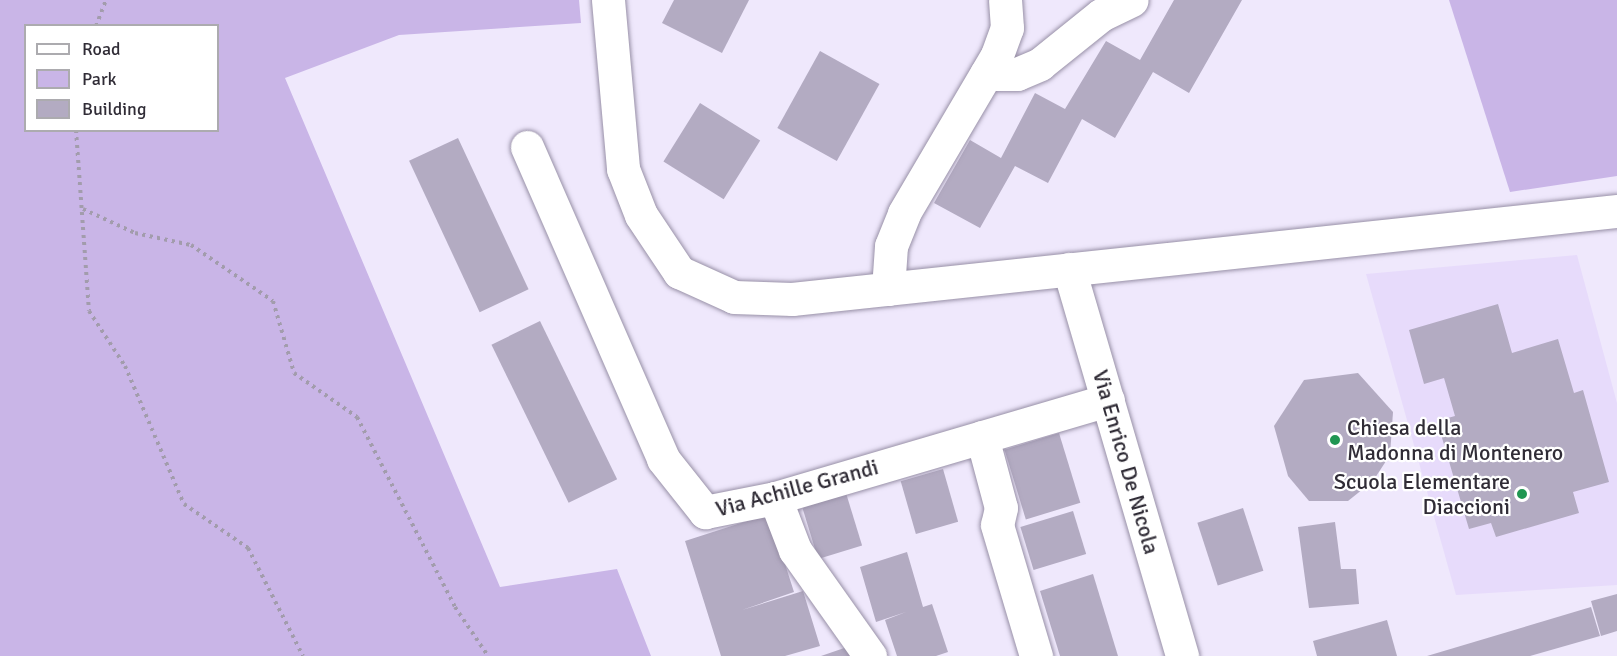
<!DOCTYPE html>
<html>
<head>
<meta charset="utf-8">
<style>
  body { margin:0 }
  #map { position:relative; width:1617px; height:656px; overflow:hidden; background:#efe8fc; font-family:Signika,sans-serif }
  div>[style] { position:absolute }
  .built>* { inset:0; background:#e7dbfb }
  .green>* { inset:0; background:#c9b5e7 }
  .building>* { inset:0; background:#b3abc2; transform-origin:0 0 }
  .path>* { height:4px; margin-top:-2px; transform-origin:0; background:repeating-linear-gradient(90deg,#a29cac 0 3px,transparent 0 7.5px) }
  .roads { filter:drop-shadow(0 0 2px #9890a7) drop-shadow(0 0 2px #9890a7) }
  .minor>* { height:33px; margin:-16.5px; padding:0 16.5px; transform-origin:16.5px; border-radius:16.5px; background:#fff }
  .dots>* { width:16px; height:16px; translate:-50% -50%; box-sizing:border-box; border:3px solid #fff; border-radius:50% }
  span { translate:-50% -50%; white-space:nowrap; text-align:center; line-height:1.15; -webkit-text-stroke:4.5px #fff; paint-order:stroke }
  .poi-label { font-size:22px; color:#302c36 }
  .left { translate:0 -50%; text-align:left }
  .right { translate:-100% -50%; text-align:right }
  .street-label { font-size:22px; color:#302c36 }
  .legend { position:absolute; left:24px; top:24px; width:195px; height:108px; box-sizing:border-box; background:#fff; border:2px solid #acabaf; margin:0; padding:8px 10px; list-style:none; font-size:18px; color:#302c36 }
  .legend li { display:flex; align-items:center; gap:12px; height:30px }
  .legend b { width:30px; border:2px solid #acabaf }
</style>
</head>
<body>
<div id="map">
  <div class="built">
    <i style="clip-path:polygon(1577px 255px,1617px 403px,1617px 585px,1456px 595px,1366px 274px)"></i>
  </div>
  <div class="green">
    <i style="clip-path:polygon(evenodd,0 0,579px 0,581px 23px,399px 35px,285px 78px,500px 587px,617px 569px,651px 656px,0 656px,0 0,26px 26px,218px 26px,218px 130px,26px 130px,26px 26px)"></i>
    <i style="clip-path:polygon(1449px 0,1617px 0,1617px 176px,1510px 192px)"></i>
  </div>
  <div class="building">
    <i style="clip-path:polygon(674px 0,749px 0,722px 53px,662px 23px)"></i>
    <i style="clip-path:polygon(1174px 0,1242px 0,1189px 93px,1153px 72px,1115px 138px,1082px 119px,1048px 183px,1015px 166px,980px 228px,934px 203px,970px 140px,1001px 158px,1035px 93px,1065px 109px,1106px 41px,1140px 60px)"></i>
    <i style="left:820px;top:51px;width:68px;height:88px;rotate:29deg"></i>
    <i style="left:700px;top:103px;width:71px;height:69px;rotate:32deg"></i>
    <i style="left:458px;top:138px;width:167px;height:54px;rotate:65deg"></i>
    <i style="clip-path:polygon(1498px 304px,1512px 353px,1558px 339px,1574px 393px,1583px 390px,1609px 482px,1573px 492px,1579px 513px,1496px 537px,1491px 523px,1469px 529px,1437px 421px,1455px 416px,1444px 378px,1424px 384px,1409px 330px)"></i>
    <i style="left:540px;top:321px;width:176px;height:54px;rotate:64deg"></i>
    <i style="clip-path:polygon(1358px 373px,1393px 412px,1390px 455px,1373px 481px,1348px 501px,1309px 501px,1288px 476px,1274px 426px,1304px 380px)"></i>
    <i style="left:1059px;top:433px;width:73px;height:57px;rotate:73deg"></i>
    <i style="left:943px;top:469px;width:55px;height:44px;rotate:74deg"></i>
    <i style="left:846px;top:493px;width:55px;height:46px;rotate:73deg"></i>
    <i style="left:1243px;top:508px;width:66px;height:48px;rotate:72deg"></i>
    <i style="left:1073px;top:511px;width:45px;height:55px;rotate:73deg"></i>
    <i style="clip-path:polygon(769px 514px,794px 592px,742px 610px,803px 591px,820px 646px,785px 656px,721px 656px,685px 541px)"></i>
    <i style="clip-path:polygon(1335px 522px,1341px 569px,1356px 569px,1359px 604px,1309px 608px,1298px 527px)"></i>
    <i style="clip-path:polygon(907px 552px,923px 607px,932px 604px,948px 652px,936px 656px,897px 656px,885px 620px,906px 612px,876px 622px,860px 567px)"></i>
    <i style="clip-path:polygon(1093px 574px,1118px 656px,1060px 656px,1040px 591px)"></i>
    <i style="clip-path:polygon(1617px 594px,1617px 631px,1601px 636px,1591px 601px)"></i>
    <i style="clip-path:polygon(1591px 607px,1600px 636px,1530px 656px,1427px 656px)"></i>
    <i style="clip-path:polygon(1387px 620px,1397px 656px,1317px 656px,1313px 641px)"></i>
    <i style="clip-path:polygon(853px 645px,857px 656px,821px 656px)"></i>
  </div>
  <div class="path">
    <i style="left:96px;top:26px;width:28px;rotate:-69deg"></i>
    <i style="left:76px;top:130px;width:181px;rotate:85.9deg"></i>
    <i style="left:89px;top:311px;width:66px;rotate:56.8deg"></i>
    <i style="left:125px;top:366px;width:150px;rotate:66.9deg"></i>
    <i style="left:184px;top:504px;width:78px;rotate:34.5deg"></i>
    <i style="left:248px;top:548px;width:121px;rotate:63deg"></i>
    <i style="left:83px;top:209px;width:57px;rotate:24.8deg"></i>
    <i style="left:135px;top:233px;width:57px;rotate:12.1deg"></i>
    <i style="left:191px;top:245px;width:99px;rotate:34.3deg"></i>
    <i style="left:273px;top:301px;width:75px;rotate:73.7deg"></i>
    <i style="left:294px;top:373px;width:77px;rotate:34.9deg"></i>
    <i style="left:357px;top:417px;width:214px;rotate:62.7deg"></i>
    <i style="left:455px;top:607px;width:59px;rotate:56deg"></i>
  </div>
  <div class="roads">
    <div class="minor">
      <i style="left:608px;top:0;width:170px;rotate:84.9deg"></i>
      <i style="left:623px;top:169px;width:49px;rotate:68.6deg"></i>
      <i style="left:641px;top:215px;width:69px;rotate:56.3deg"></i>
      <i style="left:679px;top:272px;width:60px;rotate:24.4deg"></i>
      <i style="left:734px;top:297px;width:58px;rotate:2deg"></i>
      <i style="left:792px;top:299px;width:830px;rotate:-6.09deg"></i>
      <i style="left:986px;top:74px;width:31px"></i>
      <i style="left:1017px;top:74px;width:25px;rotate:-23deg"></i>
      <i style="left:1040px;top:64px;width:78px;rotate:-38.8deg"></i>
      <i style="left:1101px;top:15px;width:34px;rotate:-26deg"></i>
      <i style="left:527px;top:147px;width:340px;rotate:66.4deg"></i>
      <i style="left:663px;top:459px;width:68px;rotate:51.6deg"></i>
      <i style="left:705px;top:512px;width:71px;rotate:-11.3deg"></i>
      <i style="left:775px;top:498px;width:347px;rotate:-16.4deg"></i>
      <i style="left:1069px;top:269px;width:403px;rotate:73.7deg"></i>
      <i style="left:888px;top:289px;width:43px;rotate:-86deg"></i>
      <i style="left:891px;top:246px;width:35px;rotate:-68deg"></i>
      <i style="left:904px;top:213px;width:183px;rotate:-59.5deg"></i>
      <i style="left:997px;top:55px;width:29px;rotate:-70deg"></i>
      <i style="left:1007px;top:28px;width:28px;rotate:-94deg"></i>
      <i style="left:982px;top:437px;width:73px;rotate:75deg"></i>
      <i style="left:1001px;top:508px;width:17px;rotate:103deg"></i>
      <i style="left:997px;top:525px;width:137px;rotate:73.4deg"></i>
      <i style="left:775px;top:498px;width:56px;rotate:69deg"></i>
      <i style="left:795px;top:550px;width:130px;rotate:54.7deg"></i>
    </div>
  </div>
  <div class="dots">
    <i style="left:1335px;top:440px;background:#209652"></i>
    <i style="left:1522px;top:494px;background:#209652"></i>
  </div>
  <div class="poi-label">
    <span class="left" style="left:1347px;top:440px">Chiesa della<br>Madonna di Montenero</span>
    <span class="right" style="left:1510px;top:494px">Scuola Elementare<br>Diaccioni</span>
  </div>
  <div class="street-label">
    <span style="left:1126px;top:462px;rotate:74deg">Via Enrico De Nicola</span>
    <span style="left:797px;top:488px;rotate:-15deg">Via Achille Grandi</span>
  </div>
  <ul class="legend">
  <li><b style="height:8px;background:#fff"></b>Road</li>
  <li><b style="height:16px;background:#c9b5e7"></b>Park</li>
  <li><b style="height:16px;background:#b3abc2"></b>Building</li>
  </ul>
</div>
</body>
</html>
